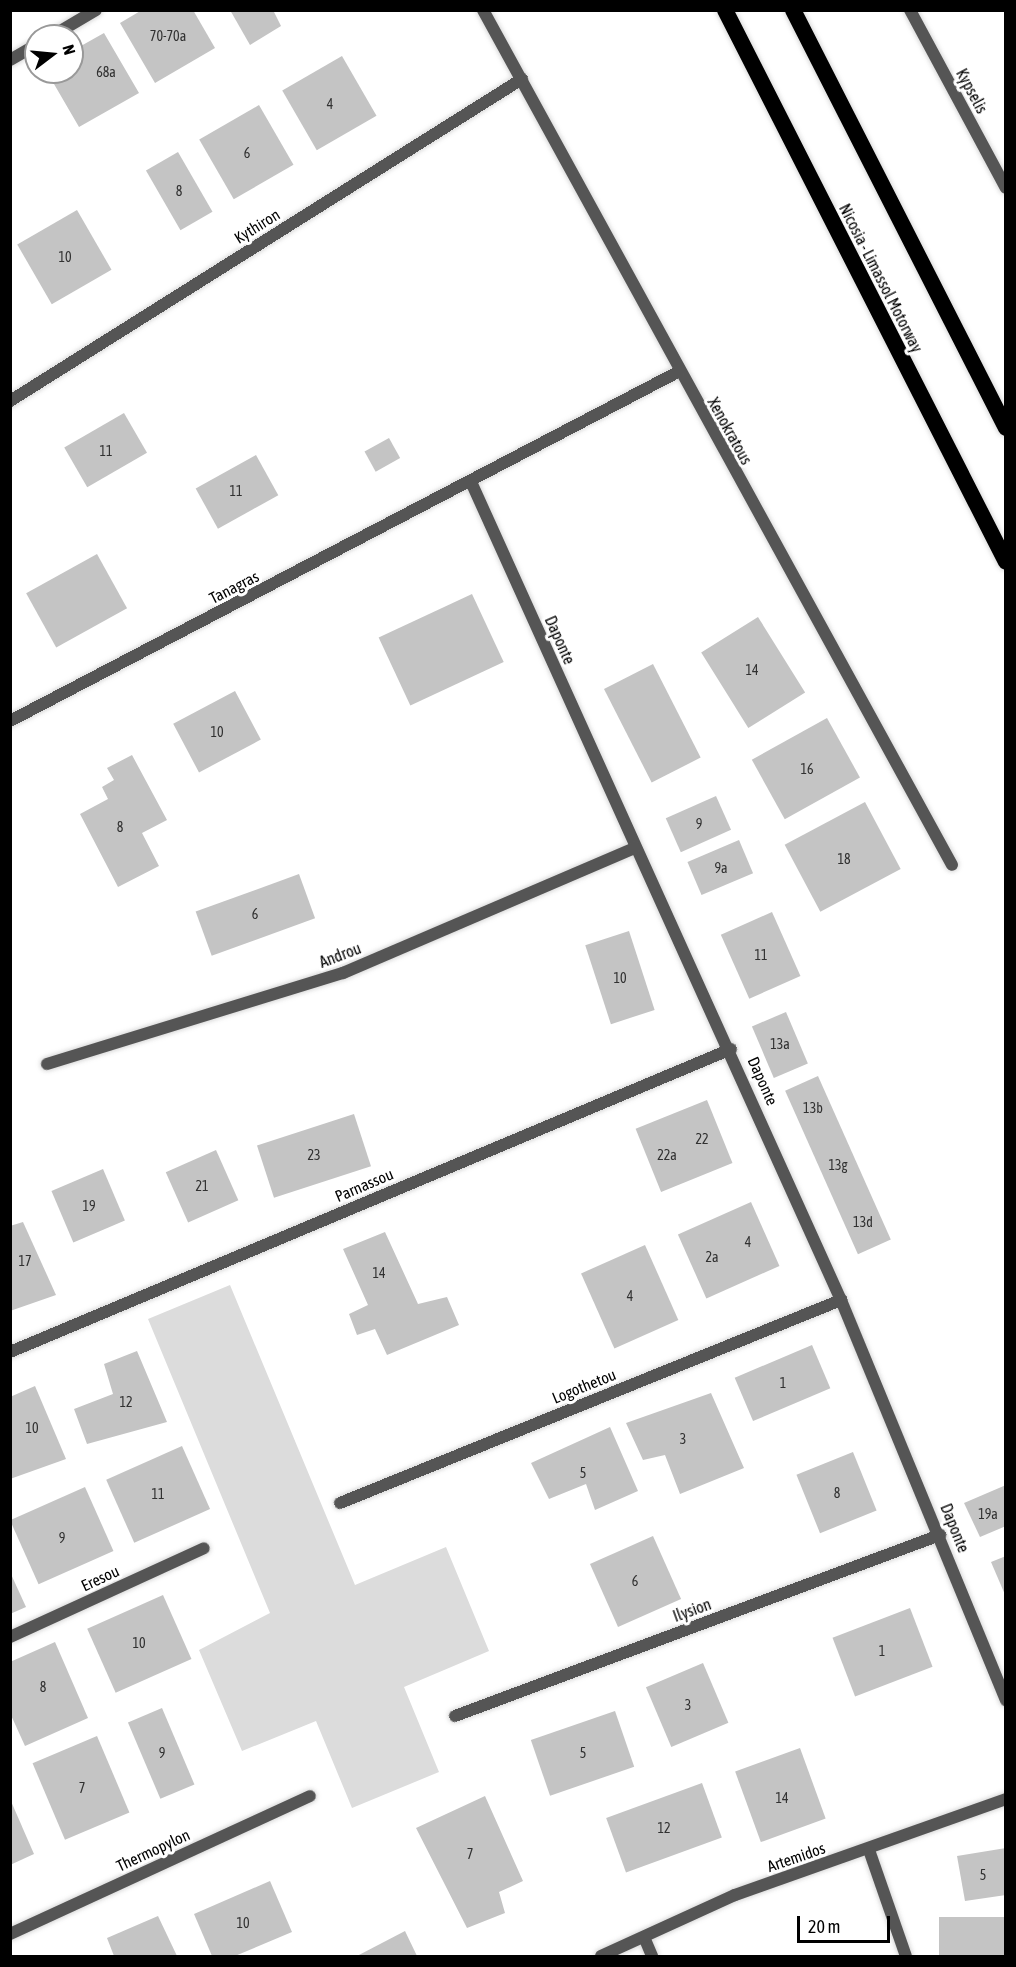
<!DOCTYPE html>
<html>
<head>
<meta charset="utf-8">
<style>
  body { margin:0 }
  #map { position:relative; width:1016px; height:1967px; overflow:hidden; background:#fff; font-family:"Asap Condensed",sans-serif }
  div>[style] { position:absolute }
  .green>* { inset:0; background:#dcdcdc }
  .building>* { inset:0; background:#c4c4c4; transform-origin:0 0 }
  .roads { filter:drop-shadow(0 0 2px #dbdbdb) drop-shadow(0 0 2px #dbdbdb) }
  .minor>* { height:12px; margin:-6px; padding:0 6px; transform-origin:6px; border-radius:6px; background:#555 }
  .trunk>* { height:16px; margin:-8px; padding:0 8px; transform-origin:8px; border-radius:8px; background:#000 }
  span { translate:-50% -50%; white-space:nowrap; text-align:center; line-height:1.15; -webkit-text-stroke:6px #fff; paint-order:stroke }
  .number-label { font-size:14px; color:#313131 }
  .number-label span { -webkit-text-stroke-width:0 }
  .street-label { font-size:16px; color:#000 }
  .frame { position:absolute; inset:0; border:12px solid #000; pointer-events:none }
  .north { position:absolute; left:24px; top:24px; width:60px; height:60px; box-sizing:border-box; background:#fff; border:2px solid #999; border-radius:50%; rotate:74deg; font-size:16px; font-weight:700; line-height:24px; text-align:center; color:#000 }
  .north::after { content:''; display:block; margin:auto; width:21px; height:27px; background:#000; clip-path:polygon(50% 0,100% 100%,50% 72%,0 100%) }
  .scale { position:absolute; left:797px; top:1916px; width:93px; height:27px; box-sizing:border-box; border:3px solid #000; border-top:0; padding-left:8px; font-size:18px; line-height:21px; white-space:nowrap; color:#000; -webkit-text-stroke:4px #fff; paint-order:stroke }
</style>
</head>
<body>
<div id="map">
  <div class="green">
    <i style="clip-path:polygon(230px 1285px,355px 1585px,446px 1547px,489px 1651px,404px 1687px,439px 1772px,352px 1808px,316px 1721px,242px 1751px,199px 1650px,270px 1613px,148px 1319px)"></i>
  </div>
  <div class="building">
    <i style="clip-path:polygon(142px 10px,193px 10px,215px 48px,155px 83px,120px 23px)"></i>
    <i style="clip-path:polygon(230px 10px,273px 10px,281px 26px,250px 45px)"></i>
    <i style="clip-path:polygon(104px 33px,139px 93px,79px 127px,47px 72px,72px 72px,72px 51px)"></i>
    <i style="left:342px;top:56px;width:69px;height:69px;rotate:60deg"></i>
    <i style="left:259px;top:105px;width:69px;height:69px;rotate:60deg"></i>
    <i style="left:178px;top:152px;width:69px;height:37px;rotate:60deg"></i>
    <i style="left:77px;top:210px;width:69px;height:69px;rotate:60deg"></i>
    <i style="left:124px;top:413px;width:46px;height:69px;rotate:60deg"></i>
    <i style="left:389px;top:438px;width:23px;height:28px;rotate:61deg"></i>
    <i style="left:256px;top:455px;width:46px;height:69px;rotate:61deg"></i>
    <i style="left:97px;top:554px;width:62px;height:81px;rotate:61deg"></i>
    <i style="left:472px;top:594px;width:75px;height:103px;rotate:65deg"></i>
    <i style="left:758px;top:617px;width:89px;height:67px;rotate:58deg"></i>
    <i style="left:653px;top:664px;width:105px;height:55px;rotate:63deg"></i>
    <i style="left:235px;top:691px;width:55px;height:70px;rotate:62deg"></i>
    <i style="left:827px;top:718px;width:68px;height:86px;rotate:61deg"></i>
    <i style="clip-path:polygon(132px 755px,167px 820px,142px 833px,159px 866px,118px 887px,80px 814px,108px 799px,102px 787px,114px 780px,107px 768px)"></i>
    <i style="left:716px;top:796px;width:37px;height:55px;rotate:66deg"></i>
    <i style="left:865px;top:802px;width:76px;height:91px;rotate:62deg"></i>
    <i style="left:739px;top:840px;width:36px;height:56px;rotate:67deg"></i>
    <i style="left:299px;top:874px;width:47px;height:110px;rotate:70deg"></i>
    <i style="left:772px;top:912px;width:70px;height:56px;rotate:66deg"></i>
    <i style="left:629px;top:931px;width:83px;height:46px;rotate:72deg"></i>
    <i style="left:786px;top:1012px;width:56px;height:37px;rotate:67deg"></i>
    <i style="left:818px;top:1076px;width:179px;height:36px;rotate:66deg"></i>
    <i style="left:707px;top:1100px;width:68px;height:77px;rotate:68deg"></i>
    <i style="left:354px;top:1114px;width:55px;height:102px;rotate:72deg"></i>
    <i style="left:216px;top:1150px;width:55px;height:55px;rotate:66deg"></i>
    <i style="left:103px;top:1169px;width:56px;height:56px;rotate:67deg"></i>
    <i style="left:751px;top:1202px;width:70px;height:80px;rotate:66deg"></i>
    <i style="clip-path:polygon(23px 1222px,56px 1295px,10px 1311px,10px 1226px)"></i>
    <i style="clip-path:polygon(385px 1232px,418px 1304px,447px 1297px,459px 1325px,387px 1355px,375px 1329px,357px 1335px,349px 1314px,368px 1305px,343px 1249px)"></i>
    <i style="left:645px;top:1245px;width:82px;height:70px;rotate:66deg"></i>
    <i style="left:812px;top:1345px;width:47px;height:84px;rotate:67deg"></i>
    <i style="clip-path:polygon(137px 1351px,167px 1422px,87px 1444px,74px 1409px,113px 1394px,104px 1364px)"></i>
    <i style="clip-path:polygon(35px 1386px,66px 1459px,10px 1479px,10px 1397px)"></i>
    <i style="clip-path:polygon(711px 1393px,744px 1468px,680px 1494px,665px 1455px,643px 1460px,626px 1423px)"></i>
    <i style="clip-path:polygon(610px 1427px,638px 1491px,595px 1510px,586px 1484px,549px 1499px,531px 1463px)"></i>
    <i style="left:182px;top:1446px;width:69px;height:83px;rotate:66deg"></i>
    <i style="left:853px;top:1452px;width:63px;height:61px;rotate:68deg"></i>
    <i style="clip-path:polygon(1006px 1485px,1006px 1526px,980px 1537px,964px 1503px)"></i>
    <i style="left:85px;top:1487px;width:70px;height:82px;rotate:66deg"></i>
    <i style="left:653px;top:1536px;width:69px;height:69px;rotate:66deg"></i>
    <i style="clip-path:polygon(1006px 1556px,1006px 1597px,991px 1562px)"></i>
    <i style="clip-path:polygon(10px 1572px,26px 1607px,10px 1614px)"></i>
    <i style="left:163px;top:1595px;width:70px;height:83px;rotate:66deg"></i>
    <i style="left:910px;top:1608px;width:63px;height:83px;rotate:69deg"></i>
    <i style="clip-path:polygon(55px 1642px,88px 1718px,25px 1746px,10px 1713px,10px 1662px)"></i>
    <i style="left:703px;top:1663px;width:65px;height:62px;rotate:67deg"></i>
    <i style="left:162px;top:1708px;width:83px;height:37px;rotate:67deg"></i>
    <i style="left:615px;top:1711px;width:59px;height:89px;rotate:71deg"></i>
    <i style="left:97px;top:1736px;width:83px;height:70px;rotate:67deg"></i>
    <i style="left:800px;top:1748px;width:75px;height:69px;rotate:70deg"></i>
    <i style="left:702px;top:1783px;width:58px;height:102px;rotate:70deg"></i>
    <i style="clip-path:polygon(485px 1796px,523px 1881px,499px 1892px,505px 1913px,467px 1928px,416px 1828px)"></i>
    <i style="clip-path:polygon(10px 1799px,34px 1854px,10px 1865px)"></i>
    <i style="clip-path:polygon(1006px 1848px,1006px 1895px,965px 1901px,957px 1856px)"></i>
    <i style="clip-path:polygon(270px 1881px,292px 1932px,235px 1956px,212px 1956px,194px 1914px)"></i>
    <i style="clip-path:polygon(158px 1916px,177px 1956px,114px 1956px,107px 1938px)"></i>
    <i style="left:1006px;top:1917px;width:39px;height:67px;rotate:90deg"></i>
    <i style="clip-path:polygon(405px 1931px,417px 1956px,357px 1956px)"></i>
  </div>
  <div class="roads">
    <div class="minor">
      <i style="left:483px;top:10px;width:975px;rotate:61.25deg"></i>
      <i style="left:910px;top:10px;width:202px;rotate:61.7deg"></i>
      <i style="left:52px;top:36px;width:51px;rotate:-30.6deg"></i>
      <i style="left:10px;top:60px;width:30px;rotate:-30deg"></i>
      <i style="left:10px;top:401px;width:605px;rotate:-32.17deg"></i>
      <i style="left:472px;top:484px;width:896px;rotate:65.67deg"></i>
      <i style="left:841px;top:1300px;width:433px;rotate:67.6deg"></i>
      <i style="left:10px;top:721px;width:754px;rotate:-27.59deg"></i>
      <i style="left:47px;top:1064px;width:310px;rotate:-17.1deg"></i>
      <i style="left:343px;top:973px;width:317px;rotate:-23.2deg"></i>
      <i style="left:10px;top:1352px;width:782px;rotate:-22.79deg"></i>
      <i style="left:340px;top:1503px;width:541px;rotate:-22.06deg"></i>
      <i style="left:10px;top:1637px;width:213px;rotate:-24.6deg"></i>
      <i style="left:455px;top:1716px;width:518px;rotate:-20.47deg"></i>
      <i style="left:869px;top:1850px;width:112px;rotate:70.8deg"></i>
      <i style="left:10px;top:1934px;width:330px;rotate:-24.7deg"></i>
      <i style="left:644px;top:1937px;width:21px;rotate:67deg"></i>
      <i style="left:601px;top:1956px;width:147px;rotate:-24.5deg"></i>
      <i style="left:735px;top:1895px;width:288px;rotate:-19.5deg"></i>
    </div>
    <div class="trunk">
      <i style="left:725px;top:10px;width:619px;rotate:63.02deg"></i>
      <i style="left:793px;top:10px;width:469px;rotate:63deg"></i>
    </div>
  </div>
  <div class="number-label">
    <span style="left:168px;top:36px">70-70a</span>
    <span style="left:106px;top:72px">68a</span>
    <span style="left:330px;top:104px">4</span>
    <span style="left:247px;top:153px">6</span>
    <span style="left:179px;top:191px">8</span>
    <span style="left:65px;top:257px">10</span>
    <span style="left:106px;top:451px">11</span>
    <span style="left:236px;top:491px">11</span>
    <span style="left:752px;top:670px">14</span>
    <span style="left:217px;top:732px">10</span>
    <span style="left:807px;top:769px">16</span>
    <span style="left:699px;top:824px">9</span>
    <span style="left:120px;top:827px">8</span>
    <span style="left:844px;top:859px">18</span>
    <span style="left:721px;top:868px">9a</span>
    <span style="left:255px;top:914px">6</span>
    <span style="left:761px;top:955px">11</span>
    <span style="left:620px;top:978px">10</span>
    <span style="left:780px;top:1044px">13a</span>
    <span style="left:813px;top:1108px">13b</span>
    <span style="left:702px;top:1139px">22</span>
    <span style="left:314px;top:1155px">23</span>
    <span style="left:667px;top:1155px">22a</span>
    <span style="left:838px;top:1165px">13g</span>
    <span style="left:202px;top:1186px">21</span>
    <span style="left:89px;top:1206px">19</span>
    <span style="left:863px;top:1222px">13d</span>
    <span style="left:748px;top:1242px">4</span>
    <span style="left:712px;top:1257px">2a</span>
    <span style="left:25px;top:1261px">17</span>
    <span style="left:379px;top:1273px">14</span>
    <span style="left:630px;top:1296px">4</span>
    <span style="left:783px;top:1383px">1</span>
    <span style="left:126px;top:1402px">12</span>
    <span style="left:32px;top:1428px">10</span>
    <span style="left:683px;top:1439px">3</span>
    <span style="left:583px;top:1473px">5</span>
    <span style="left:837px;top:1493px">8</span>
    <span style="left:158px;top:1494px">11</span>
    <span style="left:988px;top:1514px">19a</span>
    <span style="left:62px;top:1538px">9</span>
    <span style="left:635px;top:1581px">6</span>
    <span style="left:139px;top:1643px">10</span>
    <span style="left:882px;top:1651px">1</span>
    <span style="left:43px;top:1687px">8</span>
    <span style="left:688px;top:1705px">3</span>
    <span style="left:162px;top:1753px">9</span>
    <span style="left:583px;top:1753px">5</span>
    <span style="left:82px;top:1788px">7</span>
    <span style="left:782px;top:1798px">14</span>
    <span style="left:664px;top:1828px">12</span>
    <span style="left:470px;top:1854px">7</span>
    <span style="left:983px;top:1875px">5</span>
    <span style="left:243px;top:1923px">10</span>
  </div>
  <div class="street-label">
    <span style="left:972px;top:91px;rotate:62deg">Kypselis</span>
    <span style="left:257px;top:226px;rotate:-32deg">Kythiron</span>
    <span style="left:881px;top:278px;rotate:63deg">Nicosia - Limassol Motorway</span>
    <span style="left:730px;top:431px;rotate:61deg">Xenokratous</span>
    <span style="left:234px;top:587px;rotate:-27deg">Tanagras</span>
    <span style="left:560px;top:640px;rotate:66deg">Daponte</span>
    <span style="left:340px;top:955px;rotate:-21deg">Androu</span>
    <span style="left:763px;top:1081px;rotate:66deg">Daponte</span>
    <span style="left:364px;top:1185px;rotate:-23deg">Parnassou</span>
    <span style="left:584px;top:1386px;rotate:-22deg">Logothetou</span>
    <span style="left:955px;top:1528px;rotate:68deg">Daponte</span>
    <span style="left:100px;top:1578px;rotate:-25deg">Eresou</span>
    <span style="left:692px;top:1610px;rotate:-20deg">Ilysion</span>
    <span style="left:153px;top:1850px;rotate:-25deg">Thermopylon</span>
    <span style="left:796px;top:1857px;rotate:-19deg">Artemidos</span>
  </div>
  <div class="frame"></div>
  <div class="north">N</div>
  <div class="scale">20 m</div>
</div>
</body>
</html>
